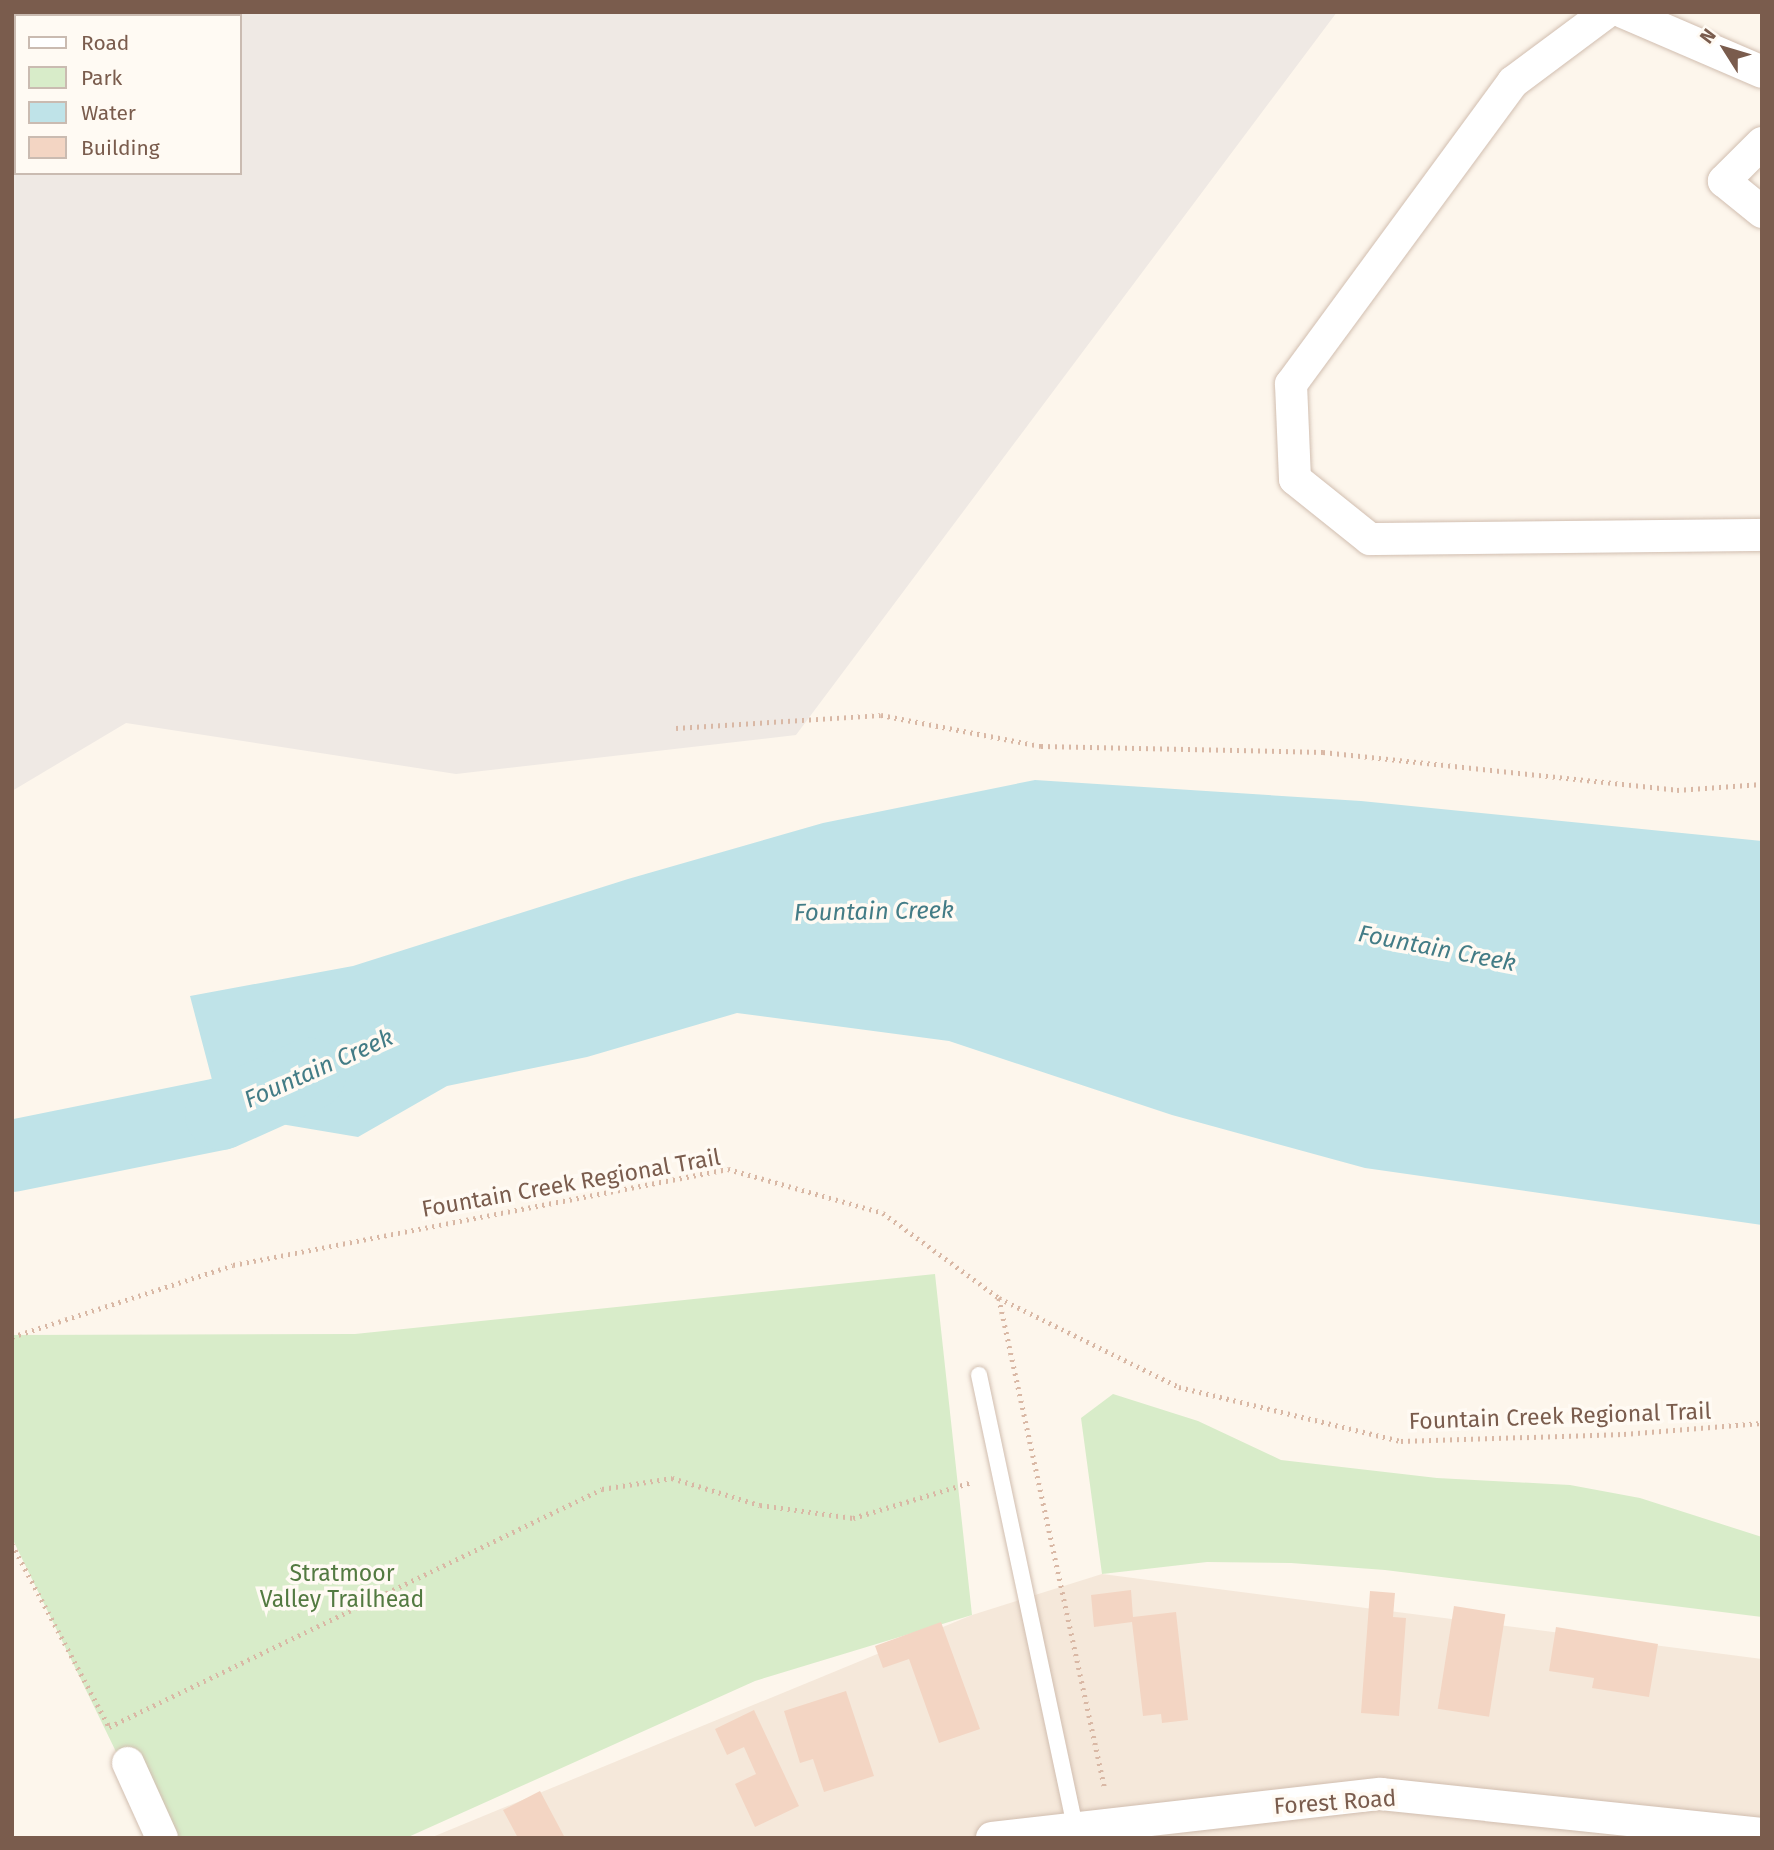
<!DOCTYPE html>
<html>
<head>
<meta charset="utf-8">
<style>
  body { margin:0 }
  #map { position:relative; width:1774px; height:1850px; overflow:hidden; background:#fdf6ec; font-family:"Fira Sans",sans-serif }
  div>[style] { position:absolute }
  .residential>* { inset:0; background:#f5e8da }
  .industrial>* { inset:0; background:#efe9e4 }
  .green>* { inset:0; background:#d8ecc9 }
  .water>* { inset:0; background:#bfe3e8 }
  .river>* { height:72px; margin:-36px; padding:0 36px; transform-origin:36px; border-radius:36px; background:#bfe3e8 }
  .building>* { inset:0; background:#f3d5c3; transform-origin:0 0 }
  .path>* { height:4.5px; margin-top:-2.25px; transform-origin:0; background:repeating-linear-gradient(90deg,#d9b8a5 0 2px,transparent 0 7px) }
  .roads { filter:drop-shadow(0 0 2px #d1beb0) drop-shadow(0 0 2px #d1beb0) }
  .lane>* { height:16px; margin:-8px; padding:0 8px; transform-origin:8px; border-radius:8px; background:#fff }
  .street>* { height:32px; margin:-16px; padding:0 16px; transform-origin:16px; border-radius:16px; background:#fff }
  span { translate:-50% -50%; white-space:nowrap; text-align:center; line-height:1.15; -webkit-text-stroke:7px #fffaf3; paint-order:stroke }
  .street-label { font-size:23px; color:#7a5c4d }
  .park-label { font-size:23px; color:#537a41 }
  .water-label { font-size:24px; color:#437c86; font-style:italic }
  .frame { position:absolute; inset:0; border:14px solid #7a5c4d; pointer-events:none }
  .legend { position:absolute; left:14px; top:14px; width:228px; height:161px; box-sizing:border-box; background:#fffaf3; border:2px solid #cabbb1; margin:0; padding:9px 12px; list-style:none; font-size:21px; color:#7a5c4d }
  .legend li { display:flex; align-items:center; gap:14px; height:35px }
  .legend b { width:35px; border:2px solid #cabbb1 }
  .north { position:absolute; left:1690px; top:14px; width:70px; height:70px; -webkit-text-stroke:5px #fffaf3; paint-order:stroke; rotate:307deg; font-size:19px; font-weight:700; line-height:28px; text-align:center; color:#7a5c4d }
  .north::after { content:''; display:block; margin:auto; width:24px; height:32px; background:#7a5c4d; clip-path:polygon(50% 0,100% 100%,50% 72%,0 100%) }
</style>
</head>
<body>
<div id="map">
  <div class="residential">
    <i style="clip-path:polygon(1102px 1574px,1762px 1659px,1762px 1838px,430px 1838px,972px 1615px)"></i>
  </div>
  <div class="industrial">
    <i style="clip-path:polygon(evenodd,12px 12px,1337px 12px,796px 735px,456px 774px,126px 723px,12px 791px,12px 12px,16px 16px,240px 16px,240px 173px,16px 173px,16px 16px)"></i>
  </div>
  <div class="green">
    <i style="clip-path:polygon(935px 1274px,972px 1615px,755px 1681px,406px 1838px,158px 1838px,12px 1538px,12px 1335px,355px 1334px)"></i>
    <i style="clip-path:polygon(1113px 1394px,1198px 1421px,1281px 1460px,1437px 1478px,1570px 1485px,1640px 1498px,1762px 1537px,1762px 1617px,1385px 1570px,1291px 1563px,1207px 1562px,1102px 1574px,1081px 1418px)"></i>
  </div>
  <div class="water">
    <i style="clip-path:polygon(1035px 780px,1361px 801px,1762px 841px,1762px 1225px,1365px 1168px,1172px 1115px,949px 1041px,737px 1013px,587px 1057px,447px 1086px,358px 1137px,221px 1114px,190px 996px,353px 966px,628px 879px,823px 823px)"></i>
  </div>
  <div class="river">
    <i style="left:12px;top:1156px;width:213px;rotate:-11.4deg"></i>
    <i style="left:221px;top:1114px;width:98px;rotate:-24.2deg"></i>
  </div>
  <div class="building">
    <i style="clip-path:polygon(1131px 1590px,1133px 1617px,1176px 1612px,1188px 1720px,1162px 1723px,1161px 1714px,1143px 1716px,1132px 1622px,1094px 1627px,1091px 1595px)"></i>
    <i style="clip-path:polygon(1370px 1591px,1395px 1593px,1393px 1617px,1406px 1618px,1399px 1716px,1361px 1713px)"></i>
    <i style="left:1454px;top:1606px;width:52px;height:104px;rotate:9deg"></i>
    <i style="clip-path:polygon(941px 1622px,980px 1729px,939px 1743px,909px 1659px,883px 1668px,875px 1646px)"></i>
    <i style="clip-path:polygon(1556px 1627px,1658px 1644px,1649px 1697px,1592px 1688px,1594px 1678px,1549px 1671px)"></i>
    <i style="clip-path:polygon(846px 1691px,874px 1776px,824px 1792px,813px 1759px,800px 1763px,784px 1711px)"></i>
    <i style="clip-path:polygon(754px 1710px,799px 1806px,755px 1827px,735px 1784px,756px 1774px,744px 1747px,727px 1755px,715px 1729px)"></i>
    <i style="clip-path:polygon(540px 1791px,565px 1838px,518px 1838px,503px 1810px)"></i>
  </div>
  <div class="path">
    <i style="left:676px;top:728px;width:205px;rotate:-3.6deg"></i>
    <i style="left:881px;top:715px;width:163px;rotate:11deg"></i>
    <i style="left:1041px;top:746px;width:282px;rotate:1.2deg"></i>
    <i style="left:1323px;top:752px;width:356px;rotate:6.1deg"></i>
    <i style="left:1677px;top:790px;width:85px;rotate:-4deg"></i>
    <i style="left:999px;top:1298px;width:502px;rotate:77.82deg"></i>
    <i style="left:12px;top:1337px;width:232px;rotate:-18deg"></i>
    <i style="left:233px;top:1265px;width:504px;rotate:-10.98deg"></i>
    <i style="left:728px;top:1169px;width:161px;rotate:15.8deg"></i>
    <i style="left:883px;top:1213px;width:144px;rotate:36.2deg"></i>
    <i style="left:999px;top:1298px;width:201px;rotate:26.3deg"></i>
    <i style="left:1179px;top:1387px;width:228px;rotate:13.7deg"></i>
    <i style="left:1401px;top:1441px;width:223px;rotate:-1.8deg"></i>
    <i style="left:1624px;top:1434px;width:138px;rotate:-4.6deg"></i>
    <i style="left:12px;top:1544px;width:208px;rotate:62deg"></i>
    <i style="left:109px;top:1727px;width:547px;rotate:-25.77deg"></i>
    <i style="left:602px;top:1489px;width:71px;rotate:-8.9deg"></i>
    <i style="left:672px;top:1478px;width:92px;rotate:17.1deg"></i>
    <i style="left:760px;top:1505px;width:94px;rotate:8deg"></i>
    <i style="left:853px;top:1518px;width:124px;rotate:-16.8deg"></i>
  </div>
  <div class="roads">
    <div class="lane">
      <i style="left:979px;top:1375px;width:463px;rotate:78deg"></i>
    </div>
    <div class="street">
      <i style="left:1607px;top:12px;width:117px;rotate:143.3deg"></i>
      <i style="left:1513px;top:82px;width:375px;rotate:126.3deg"></i>
      <i style="left:1291px;top:384px;width:95px;rotate:87.6deg"></i>
      <i style="left:1295px;top:479px;width:96px;rotate:38.7deg"></i>
      <i style="left:1370px;top:539px;width:392px;rotate:-0.6deg"></i>
      <i style="left:1623px;top:12px;width:151px;rotate:23.3deg"></i>
      <i style="left:1762px;top:143px;width:54px;rotate:135deg"></i>
      <i style="left:1724px;top:181px;width:49px;rotate:39.2deg"></i>
      <i style="left:128px;top:1763px;width:82px;rotate:65.6deg"></i>
      <i style="left:992px;top:1838px;width:391px;rotate:-6.5deg"></i>
      <i style="left:1381px;top:1794px;width:383px;rotate:6deg"></i>
    </div>
  </div>
  <div class="street-label">
    <span style="left:571px;top:1183px;rotate:-10deg">Fountain Creek Regional Trail</span>
    <span style="left:1560px;top:1416px;rotate:-2deg">Fountain Creek Regional Trail</span>
    <span style="left:1335px;top:1802px;rotate:-4deg">Forest Road</span>
  </div>
  <div class="park-label">
    <span style="left:342px;top:1586px">Stratmoor<br>Valley Trailhead</span>
  </div>
  <div class="water-label">
    <span style="left:874px;top:912px;rotate:-1deg">Fountain Creek</span>
    <span style="left:1437px;top:949px;rotate:11deg">Fountain Creek</span>
    <span style="left:319px;top:1069px;rotate:-24deg">Fountain Creek</span>
  </div>
  <div class="frame"></div>
  <ul class="legend">
  <li><b style="height:9px;background:#fff"></b>Road</li>
  <li><b style="height:19px;background:#d8ecc9"></b>Park</li>
  <li><b style="height:19px;background:#bfe3e8"></b>Water</li>
  <li><b style="height:19px;background:#f3d5c3"></b>Building</li>
  </ul>
  <div class="north">N</div>
</div>
</body>
</html>
